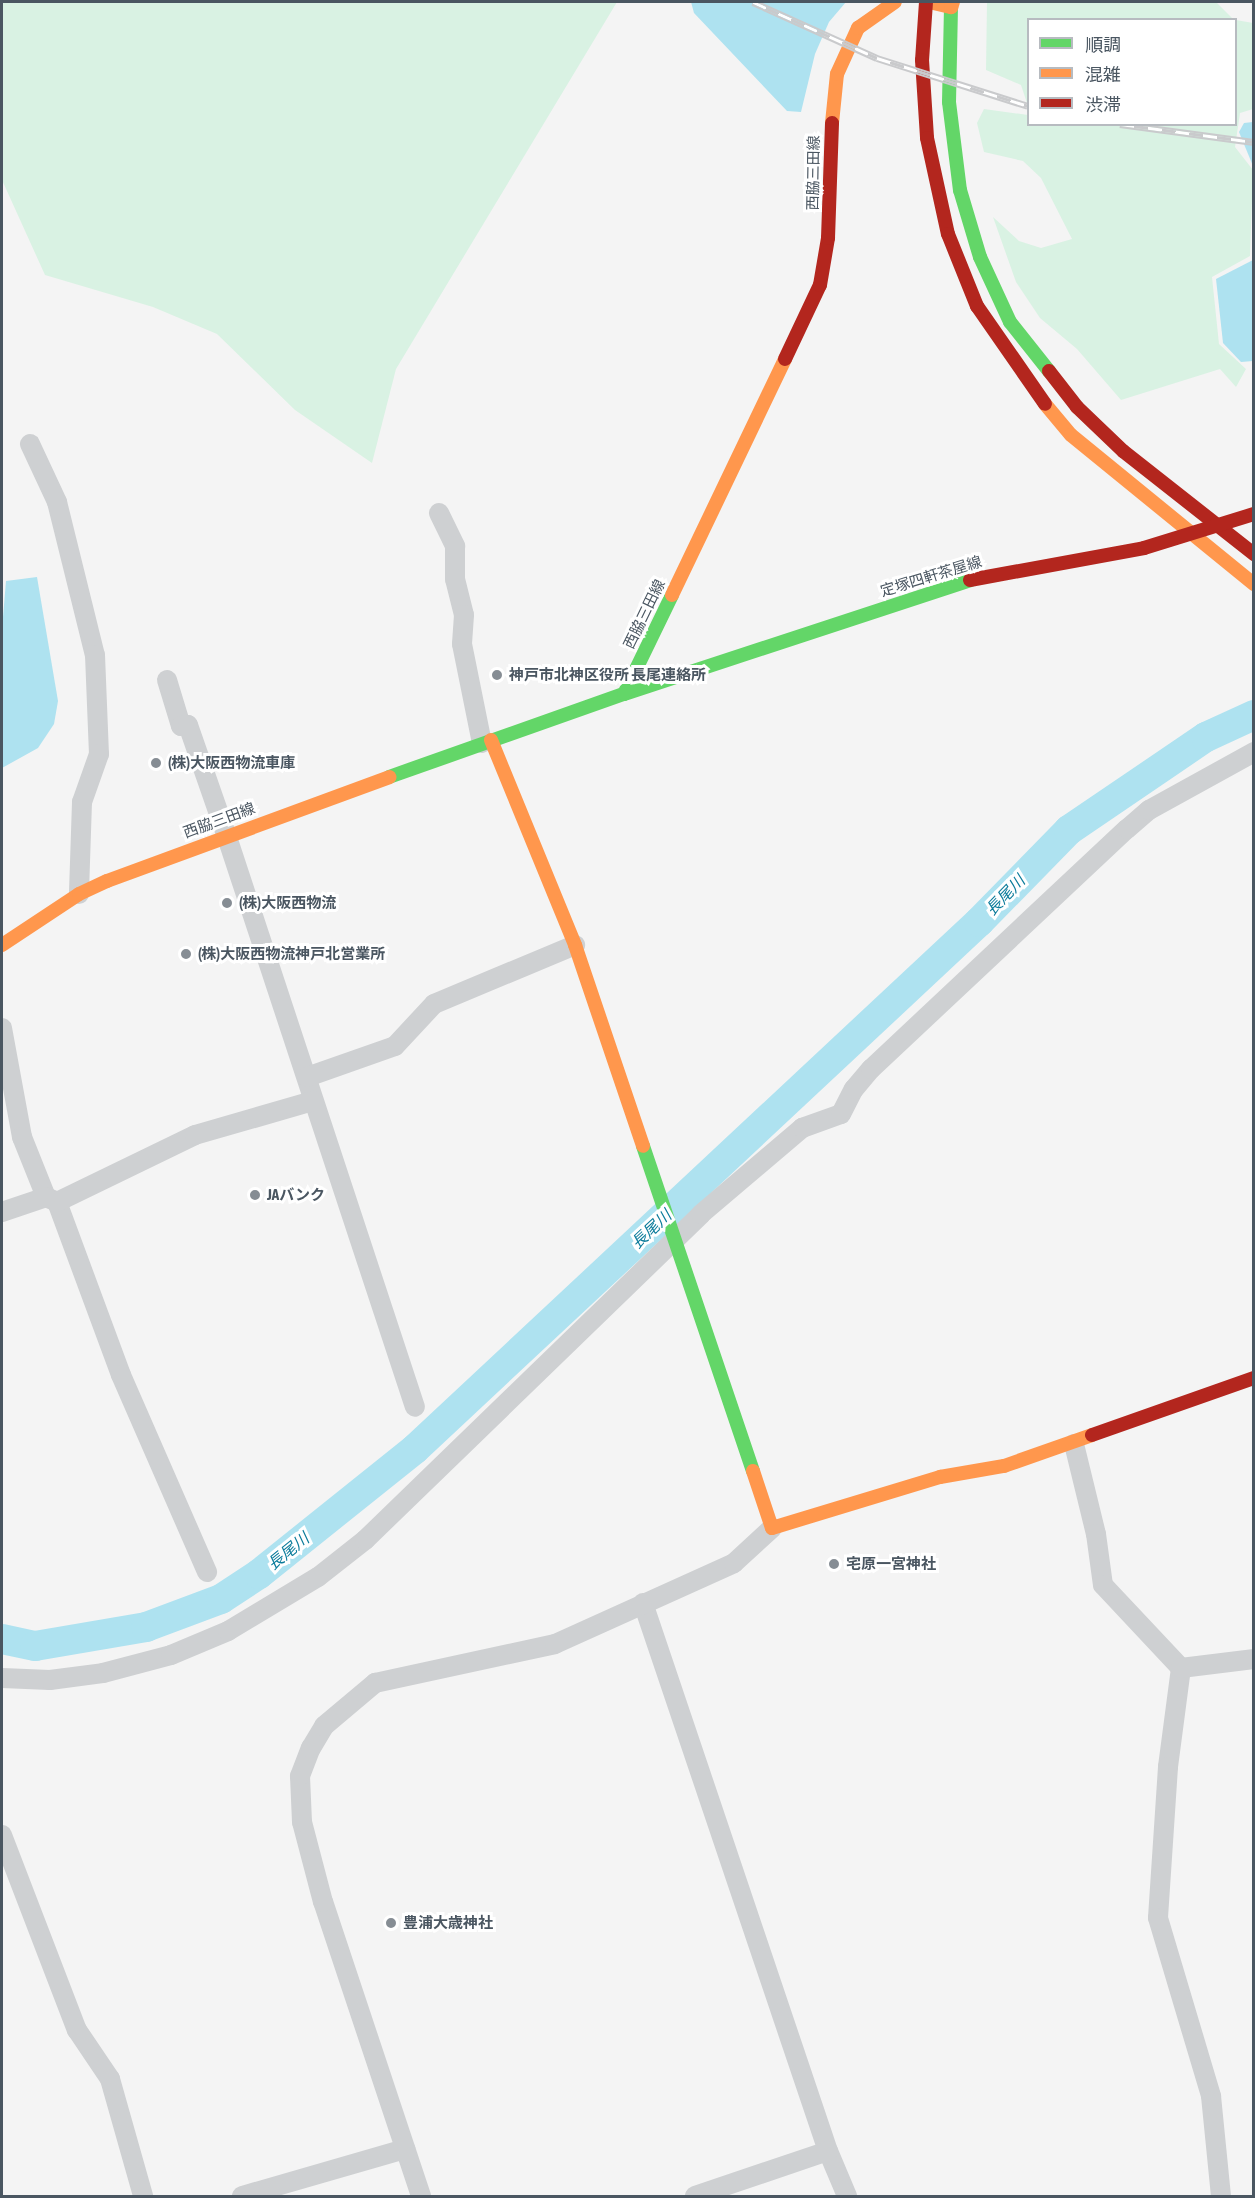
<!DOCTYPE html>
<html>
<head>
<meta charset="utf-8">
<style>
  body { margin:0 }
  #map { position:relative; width:1255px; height:2198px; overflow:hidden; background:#f4f4f4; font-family:"Asap Condensed","Noto Sans JP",sans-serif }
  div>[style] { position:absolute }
  .green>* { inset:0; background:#d9f2e3 }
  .water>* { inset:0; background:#aee2f0 }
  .river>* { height:30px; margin:-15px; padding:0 15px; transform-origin:15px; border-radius:15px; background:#aee2f0 }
  .street>* { height:20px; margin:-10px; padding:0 10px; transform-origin:10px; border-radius:10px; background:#ced0d2 }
  .fast>* { height:14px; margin:-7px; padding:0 7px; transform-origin:7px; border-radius:7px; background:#63d668 }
  .slow>* { height:14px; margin:-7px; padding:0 7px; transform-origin:7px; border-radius:7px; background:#ff974d }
  .jam>* { height:14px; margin:-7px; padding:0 7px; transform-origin:7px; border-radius:7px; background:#b3261e }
  .rail>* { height:7px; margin-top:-3.5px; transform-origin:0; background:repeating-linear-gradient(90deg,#fff 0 14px,#c9cacc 0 28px); box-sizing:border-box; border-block:2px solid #c9cacc }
  .dots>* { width:16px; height:16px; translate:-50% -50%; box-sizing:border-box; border:3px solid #fff; border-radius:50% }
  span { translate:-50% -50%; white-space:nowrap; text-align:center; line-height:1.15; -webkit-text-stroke:6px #fff; paint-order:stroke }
  .street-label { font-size:15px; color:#4a5661 }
  .poi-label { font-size:15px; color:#4a5661; font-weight:700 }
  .left { translate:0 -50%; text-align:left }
  .water-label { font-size:16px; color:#0c7c9b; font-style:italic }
  .frame { position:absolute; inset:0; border:3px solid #4a5661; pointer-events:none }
  .legend { position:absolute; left:1027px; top:18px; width:210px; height:108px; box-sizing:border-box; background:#fff; border:2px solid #b7bbc0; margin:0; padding:8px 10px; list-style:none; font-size:18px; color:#4a5661 }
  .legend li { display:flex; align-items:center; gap:12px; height:30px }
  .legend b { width:30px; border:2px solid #b7bbc0 }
</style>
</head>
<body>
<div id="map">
  <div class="green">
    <i style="clip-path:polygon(2px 2px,617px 2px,396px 369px,372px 463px,295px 410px,217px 334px,153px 307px,45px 275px,2px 180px)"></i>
    <i style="clip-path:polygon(987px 2px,1216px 2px,1233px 19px,1028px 20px,1028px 106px,1021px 85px,986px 70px)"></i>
    <i style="clip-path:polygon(1236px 20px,1253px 23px,1253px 109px,1240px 113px,1235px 147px,1253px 170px,1250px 256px,1212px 277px,1219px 344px,1246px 369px,1236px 387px,1220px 369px,1121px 400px,1077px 349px,1040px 318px,1016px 282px,993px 217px,1019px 241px,1041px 248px,1072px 239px,1041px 178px,1023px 161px,984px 152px,977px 123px,984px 109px,1028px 115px,1028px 124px,1236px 124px)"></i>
  </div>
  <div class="water">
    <i style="clip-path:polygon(691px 2px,846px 2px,829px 22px,815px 54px,801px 112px,787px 111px,694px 13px)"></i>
    <i style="clip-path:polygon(1253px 122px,1254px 122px,1253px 166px,1239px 132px,1244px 123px)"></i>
    <i style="clip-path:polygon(1253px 260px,1253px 361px,1241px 362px,1223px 343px,1216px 279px)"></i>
    <i style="clip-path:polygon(37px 577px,58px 701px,54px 724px,38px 748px,2px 768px,2px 629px,6px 581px)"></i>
  </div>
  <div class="river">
    <i style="left:2px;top:1639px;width:34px;rotate:12deg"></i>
    <i style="left:35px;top:1646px;width:113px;rotate:-9.7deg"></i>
    <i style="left:146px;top:1627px;width:80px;rotate:-20.5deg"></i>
    <i style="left:221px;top:1599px;width:45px;rotate:-33.3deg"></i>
    <i style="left:259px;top:1574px;width:200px;rotate:-38.7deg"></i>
    <i style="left:415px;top:1449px;width:772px;rotate:-43.06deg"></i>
    <i style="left:979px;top:922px;width:129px;rotate:-45.6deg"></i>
    <i style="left:1069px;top:830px;width:166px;rotate:-34.2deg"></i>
    <i style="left:1206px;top:737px;width:53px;rotate:-24.6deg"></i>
  </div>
  <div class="street">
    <i style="left:30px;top:444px;width:64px;rotate:65deg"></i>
    <i style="left:57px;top:502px;width:158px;rotate:76.1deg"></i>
    <i style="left:95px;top:655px;width:99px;rotate:87.7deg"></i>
    <i style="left:99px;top:754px;width:51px;rotate:109.5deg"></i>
    <i style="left:82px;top:802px;width:92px;rotate:91.9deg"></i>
    <i style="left:439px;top:513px;width:37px;rotate:64deg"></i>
    <i style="left:455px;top:546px;width:33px;rotate:90deg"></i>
    <i style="left:455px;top:579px;width:37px;rotate:76deg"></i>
    <i style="left:464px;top:615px;width:29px;rotate:94deg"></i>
    <i style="left:462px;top:644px;width:101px;rotate:78.6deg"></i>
    <i style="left:167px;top:680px;width:48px;rotate:73.1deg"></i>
    <i style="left:181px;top:726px;width:7px;rotate:-8deg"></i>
    <i style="left:188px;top:725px;width:115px;rotate:70.8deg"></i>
    <i style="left:226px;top:834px;width:603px;rotate:71.75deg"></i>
    <i style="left:2px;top:1028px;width:111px;rotate:79.6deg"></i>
    <i style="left:22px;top:1137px;width:65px;rotate:68.2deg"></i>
    <i style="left:46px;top:1197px;width:12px;rotate:24deg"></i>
    <i style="left:57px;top:1202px;width:184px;rotate:69.7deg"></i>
    <i style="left:121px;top:1375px;width:215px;rotate:66.4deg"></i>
    <i style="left:307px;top:1077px;width:93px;rotate:-19.4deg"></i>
    <i style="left:395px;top:1046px;width:57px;rotate:-47.1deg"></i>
    <i style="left:434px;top:1004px;width:153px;rotate:-22.7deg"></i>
    <i style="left:57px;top:1202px;width:153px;rotate:-25.9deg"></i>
    <i style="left:195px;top:1135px;width:123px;rotate:-16.1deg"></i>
    <i style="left:2px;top:1212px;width:46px;rotate:-18.8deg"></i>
    <i style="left:1074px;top:1444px;width:93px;rotate:76.3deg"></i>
    <i style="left:1096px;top:1534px;width:51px;rotate:82.2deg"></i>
    <i style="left:1103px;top:1585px;width:114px;rotate:46.8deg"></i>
    <i style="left:1181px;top:1668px;width:100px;rotate:97.5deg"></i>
    <i style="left:1168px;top:1767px;width:151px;rotate:93.8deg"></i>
    <i style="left:1158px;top:1918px;width:186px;rotate:73.4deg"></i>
    <i style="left:1211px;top:2096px;width:100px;rotate:84.3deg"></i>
    <i style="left:643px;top:1603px;width:578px;rotate:71.35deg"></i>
    <i style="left:828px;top:2151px;width:49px;rotate:67.1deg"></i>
    <i style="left:1181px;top:1668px;width:74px;rotate:-7deg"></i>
    <i style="left:2px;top:1678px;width:48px;rotate:2.4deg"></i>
    <i style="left:50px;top:1680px;width:53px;rotate:-7.5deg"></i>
    <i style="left:103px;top:1673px;width:70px;rotate:-14.8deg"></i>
    <i style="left:171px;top:1655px;width:62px;rotate:-22.8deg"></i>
    <i style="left:228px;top:1631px;width:105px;rotate:-31deg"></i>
    <i style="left:318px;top:1577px;width:60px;rotate:-38.2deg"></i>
    <i style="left:365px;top:1540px;width:468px;rotate:-44.1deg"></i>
    <i style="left:701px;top:1214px;width:133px;rotate:-40.4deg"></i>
    <i style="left:802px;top:1128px;width:41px;rotate:-19.7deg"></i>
    <i style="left:841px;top:1114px;width:28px;rotate:-63deg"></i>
    <i style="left:854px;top:1089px;width:26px;rotate:-50deg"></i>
    <i style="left:871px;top:1069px;width:351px;rotate:-43.2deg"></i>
    <i style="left:1127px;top:829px;width:29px;rotate:-41deg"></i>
    <i style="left:1149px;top:810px;width:120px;rotate:-28.9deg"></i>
    <i style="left:2px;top:1835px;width:209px;rotate:69deg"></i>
    <i style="left:77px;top:2030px;width:59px;rotate:56deg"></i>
    <i style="left:110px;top:2079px;width:122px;rotate:74.2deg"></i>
    <i style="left:242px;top:2196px;width:170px;rotate:-16.1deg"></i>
    <i style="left:421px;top:2196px;width:310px;rotate:-108.4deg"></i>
    <i style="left:323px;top:1902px;width:83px;rotate:-104.7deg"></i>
    <i style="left:302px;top:1822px;width:46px;rotate:-92.5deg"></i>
    <i style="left:300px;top:1776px;width:30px;rotate:-69deg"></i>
    <i style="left:311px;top:1748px;width:26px;rotate:-59deg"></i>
    <i style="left:324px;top:1726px;width:67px;rotate:-40.1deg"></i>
    <i style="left:375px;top:1683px;width:184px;rotate:-12.2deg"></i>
    <i style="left:555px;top:1644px;width:196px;rotate:-24.3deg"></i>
    <i style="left:734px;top:1563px;width:52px;rotate:-42.6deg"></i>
    <i style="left:695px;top:2196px;width:140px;rotate:-18.7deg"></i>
  </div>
  <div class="fast">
    <i style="left:951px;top:7px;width:95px;rotate:91.2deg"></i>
    <i style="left:949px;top:102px;width:89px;rotate:82.9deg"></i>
    <i style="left:960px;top:190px;width:70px;rotate:73.4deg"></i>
    <i style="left:980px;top:257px;width:72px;rotate:65.2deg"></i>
    <i style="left:1010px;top:322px;width:63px;rotate:51.5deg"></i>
    <i style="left:624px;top:694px;width:364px;rotate:-18.2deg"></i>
    <i style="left:389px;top:777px;width:249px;rotate:-19.5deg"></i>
    <i style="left:624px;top:694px;width:110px;rotate:-64.1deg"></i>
    <i style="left:643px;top:1146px;width:343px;rotate:71.3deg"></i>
  </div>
  <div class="slow">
    <i style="left:929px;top:2px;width:23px;rotate:13deg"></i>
    <i style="left:951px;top:7px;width:5px;rotate:-68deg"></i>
    <i style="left:832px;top:123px;width:49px;rotate:-84.2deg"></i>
    <i style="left:837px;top:74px;width:51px;rotate:-65.5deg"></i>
    <i style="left:858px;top:28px;width:45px;rotate:-35.1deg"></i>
    <i style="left:1045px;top:404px;width:40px;rotate:50deg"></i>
    <i style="left:1071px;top:435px;width:236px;rotate:39.2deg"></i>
    <i style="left:672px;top:595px;width:262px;rotate:-64.4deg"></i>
    <i style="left:491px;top:740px;width:222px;rotate:67.7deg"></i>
    <i style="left:575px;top:945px;width:212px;rotate:71.3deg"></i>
    <i style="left:2px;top:945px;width:92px;rotate:-33.5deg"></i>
    <i style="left:79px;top:894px;width:31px;rotate:-25deg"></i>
    <i style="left:107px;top:881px;width:301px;rotate:-20.2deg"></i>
    <i style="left:753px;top:1471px;width:60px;rotate:71.6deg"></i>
    <i style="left:772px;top:1528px;width:176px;rotate:-16.9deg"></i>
    <i style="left:940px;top:1477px;width:65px;rotate:-9.8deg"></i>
    <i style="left:1004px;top:1466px;width:93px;rotate:-19.4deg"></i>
  </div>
  <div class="jam">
    <i style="left:926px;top:2px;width:58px;rotate:93.9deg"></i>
    <i style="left:922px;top:60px;width:78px;rotate:86.3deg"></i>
    <i style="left:927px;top:138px;width:98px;rotate:77.7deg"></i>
    <i style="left:948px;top:234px;width:78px;rotate:68.1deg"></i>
    <i style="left:977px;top:306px;width:119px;rotate:55.2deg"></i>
    <i style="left:785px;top:359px;width:82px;rotate:-64.7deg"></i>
    <i style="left:820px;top:285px;width:48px;rotate:-80.3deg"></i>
    <i style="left:828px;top:238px;width:115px;rotate:-88deg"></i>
    <i style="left:1049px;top:371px;width:46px;rotate:52.1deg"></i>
    <i style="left:1077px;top:407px;width:64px;rotate:43.7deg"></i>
    <i style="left:1123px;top:451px;width:167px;rotate:38.2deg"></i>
    <i style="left:970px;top:580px;width:177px;rotate:-10.4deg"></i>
    <i style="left:1144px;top:548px;width:115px;rotate:-17.2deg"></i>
    <i style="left:1092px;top:1435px;width:172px;rotate:-19.4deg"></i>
  </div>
  <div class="rail">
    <i style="left:753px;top:2px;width:136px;rotate:24.3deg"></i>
    <i style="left:877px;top:58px;width:158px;rotate:17.6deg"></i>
    <i style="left:1120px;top:124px;width:135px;rotate:7.7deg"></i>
  </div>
  <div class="dots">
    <i style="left:497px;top:675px;background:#868d94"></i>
    <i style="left:156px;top:763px;background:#868d94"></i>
    <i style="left:227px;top:903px;background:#868d94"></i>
    <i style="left:186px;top:954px;background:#868d94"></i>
    <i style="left:255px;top:1195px;background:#868d94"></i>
    <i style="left:834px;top:1564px;background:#868d94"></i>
    <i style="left:391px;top:1923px;background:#868d94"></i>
  </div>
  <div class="street-label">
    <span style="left:813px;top:173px;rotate:-89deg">西脇三田線</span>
    <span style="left:931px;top:576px;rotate:-17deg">定塚四軒茶屋線</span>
    <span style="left:644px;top:614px;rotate:-64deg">西脇三田線</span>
    <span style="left:219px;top:820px;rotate:-20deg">西脇三田線</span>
  </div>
  <div class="poi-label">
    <span class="left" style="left:509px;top:675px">神戸市北神区役所 長尾連絡所</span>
    <span class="left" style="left:168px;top:763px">(株)大阪西物流車庫</span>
    <span class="left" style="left:239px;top:903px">(株)大阪西物流</span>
    <span class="left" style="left:198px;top:954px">(株)大阪西物流神戸北営業所</span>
    <span class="left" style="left:267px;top:1195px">JAバンク</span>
    <span class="left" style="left:846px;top:1564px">宅原一宮神社</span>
    <span class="left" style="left:403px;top:1923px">豊浦大歳神社</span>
  </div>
  <div class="water-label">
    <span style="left:1005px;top:895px;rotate:-46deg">長尾川</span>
    <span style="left:651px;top:1229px;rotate:-43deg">長尾川</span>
    <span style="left:288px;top:1551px;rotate:-39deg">長尾川</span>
  </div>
  <div class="frame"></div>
  <ul class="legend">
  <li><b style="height:8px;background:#63d668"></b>順調</li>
  <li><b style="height:8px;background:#ff974d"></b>混雑</li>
  <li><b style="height:8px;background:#b3261e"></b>渋滞</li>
  </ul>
</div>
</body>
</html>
